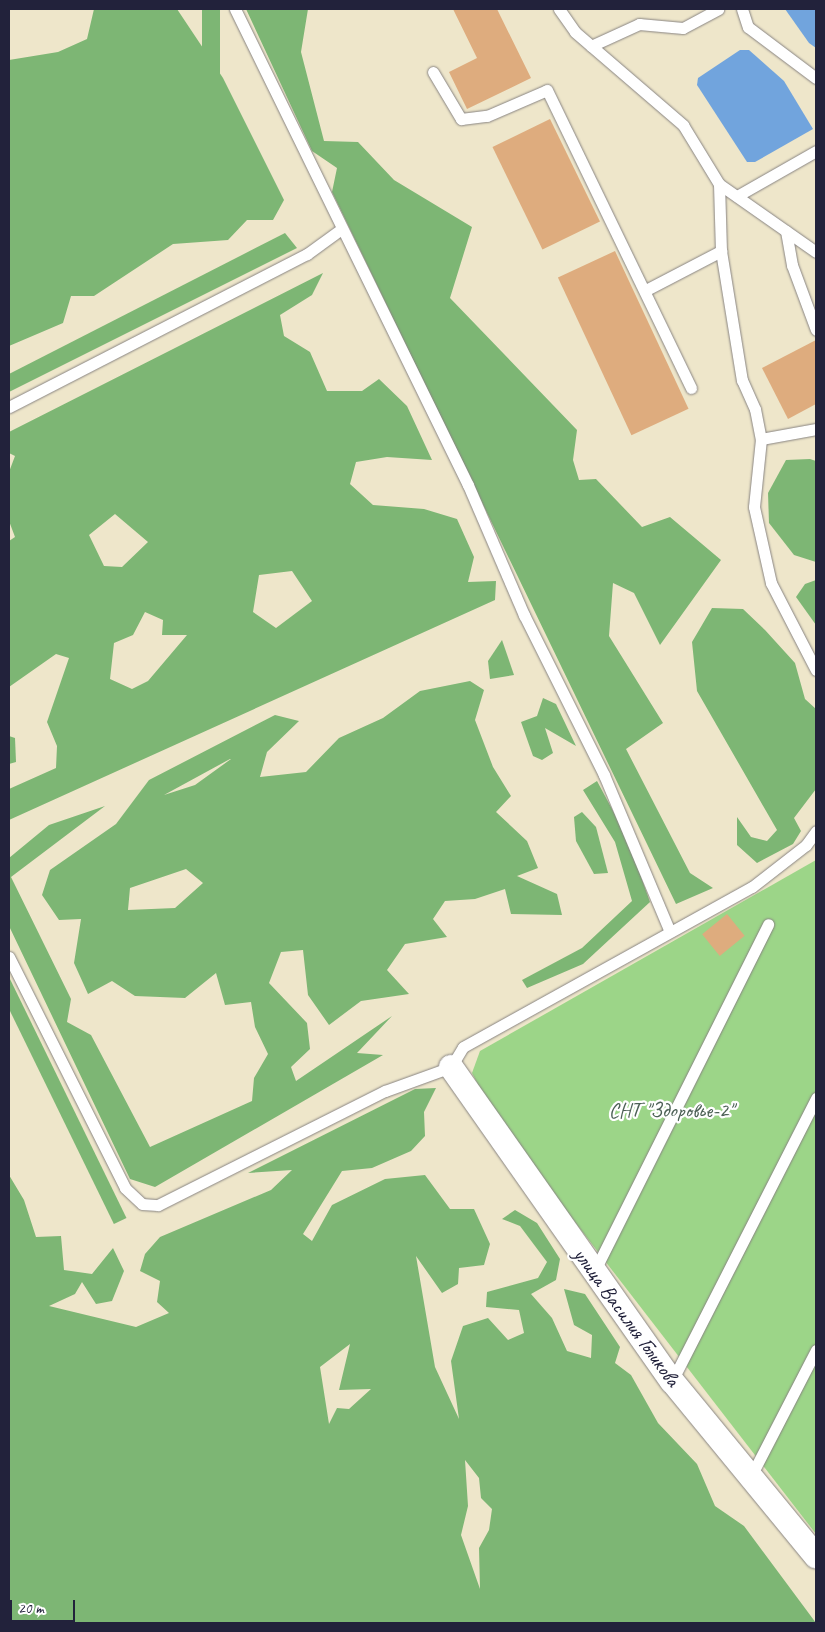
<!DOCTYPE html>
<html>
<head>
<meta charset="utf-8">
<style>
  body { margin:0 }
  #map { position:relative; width:825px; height:1632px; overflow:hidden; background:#eee6ca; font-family:Caveat,sans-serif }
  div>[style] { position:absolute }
  .green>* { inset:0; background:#9cd588 }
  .forest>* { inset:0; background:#7db674; transform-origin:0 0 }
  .water>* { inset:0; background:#71a4dd }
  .building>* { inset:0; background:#deac7e; transform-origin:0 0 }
  .roads { filter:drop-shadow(0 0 1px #888482) drop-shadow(0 0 1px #888482) }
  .lane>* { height:11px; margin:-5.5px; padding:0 5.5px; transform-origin:5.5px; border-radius:5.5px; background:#fff }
  .street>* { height:24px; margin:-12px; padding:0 12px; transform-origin:12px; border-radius:12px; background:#fff }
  span { translate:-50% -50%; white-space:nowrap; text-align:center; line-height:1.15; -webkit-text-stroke:4.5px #fff; paint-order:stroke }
  .park-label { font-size:21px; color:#4d6156 }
  .street-label { font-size:21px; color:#22223b }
  .frame { position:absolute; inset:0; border:10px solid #22223b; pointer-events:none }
  .scale { position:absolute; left:10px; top:1600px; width:65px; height:22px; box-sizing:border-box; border:2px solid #22223b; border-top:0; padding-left:6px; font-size:15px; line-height:18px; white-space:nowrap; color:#22223b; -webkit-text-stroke:4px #fff; paint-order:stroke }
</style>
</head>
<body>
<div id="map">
  <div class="green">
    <i style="clip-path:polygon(816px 860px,816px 1534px,496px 1120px,472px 1073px,480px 1051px)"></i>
  </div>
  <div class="forest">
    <i style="clip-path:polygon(94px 9px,177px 9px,223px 78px,284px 200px,273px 220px,247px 220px,228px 240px,173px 244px,94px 296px,71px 296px,63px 323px,9px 346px,9px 60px,58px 52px,87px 39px)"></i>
    <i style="left:202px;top:9px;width:18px;height:215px"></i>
    <i style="clip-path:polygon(246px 9px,308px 9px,301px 52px,324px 141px,358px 142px,394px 180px,472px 227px,450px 298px,577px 430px,573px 460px,579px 480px,596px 479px,642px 527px,670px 517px,721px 560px,660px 645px,634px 593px,613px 583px,609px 636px,663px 723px,626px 749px,690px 873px,713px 888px,676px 904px,332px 192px,337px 168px,312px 151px)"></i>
    <i style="clip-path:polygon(285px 233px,297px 248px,9px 392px,9px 374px)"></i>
    <i style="clip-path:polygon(evenodd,323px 273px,312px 295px,280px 315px,284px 336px,310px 352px,327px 391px,362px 391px,379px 379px,407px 406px,432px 460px,387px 457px,356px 462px,350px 484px,373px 505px,424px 509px,457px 519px,474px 557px,468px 582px,496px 581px,495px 600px,9px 820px,9px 789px,56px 768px,57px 746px,47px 722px,69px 658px,56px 654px,9px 687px,9px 541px,15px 537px,9px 521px,9px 472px,15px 456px,9px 453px,9px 432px,323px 273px,115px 514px,148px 542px,122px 567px,104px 566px,89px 535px,115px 514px,323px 273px,292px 571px,312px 601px,276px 628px,253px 612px,259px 575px,292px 571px,323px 273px,145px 612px,163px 620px,162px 635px,187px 635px,148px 681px,132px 689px,110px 679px,114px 643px,133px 635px,145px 612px)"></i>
    <i style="clip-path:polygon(810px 459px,816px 461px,816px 562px,794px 555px,769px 523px,768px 493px,786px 460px)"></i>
    <i style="clip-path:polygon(816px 580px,816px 625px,796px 597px,805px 584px)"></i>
    <i style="clip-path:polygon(712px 608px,743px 609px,765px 630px,795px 663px,805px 699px,816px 709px,816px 789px,794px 818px,801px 831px,793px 844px,757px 863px,737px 845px,737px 817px,751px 837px,767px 841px,777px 830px,697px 691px,692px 642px)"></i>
    <i style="clip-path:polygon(502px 640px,514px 675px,490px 679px,488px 661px)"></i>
    <i style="clip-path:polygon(evenodd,470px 681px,484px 690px,475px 720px,493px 767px,511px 796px,496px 812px,527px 841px,538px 868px,517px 876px,557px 894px,562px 915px,511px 914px,505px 889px,475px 899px,445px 901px,433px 919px,447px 937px,405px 944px,387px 970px,409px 994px,361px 1001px,329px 1025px,308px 995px,303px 950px,281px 952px,269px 983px,307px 1023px,310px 1049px,291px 1067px,296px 1081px,392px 1016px,357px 1053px,383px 1055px,155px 1187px,130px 1179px,9px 926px,9px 858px,49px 825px,105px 806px,11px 877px,71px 999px,67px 1022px,91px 1035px,150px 1147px,252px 1101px,254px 1078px,268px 1054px,255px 1027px,251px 1002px,225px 1005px,216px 973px,185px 998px,135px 996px,112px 981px,88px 994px,74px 963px,81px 919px,59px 920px,42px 895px,50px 870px,116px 824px,149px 780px,275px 715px,299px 721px,267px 752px,260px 777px,306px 772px,339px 738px,383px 718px,420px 691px,470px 681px,231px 759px,195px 785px,164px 795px,230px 759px,231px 759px,470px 681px,186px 869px,203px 883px,175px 908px,128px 910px,130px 888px,186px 869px)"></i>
    <i style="clip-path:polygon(543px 698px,556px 704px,576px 746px,545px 728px,553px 753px,542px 760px,533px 756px,521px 722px,537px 716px)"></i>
    <i style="clip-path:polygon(9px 736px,15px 738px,16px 762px,9px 764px)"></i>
    <i style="clip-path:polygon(597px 781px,627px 837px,650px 902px,583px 964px,527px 988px,522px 980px,582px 948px,632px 901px,615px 842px,583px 790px)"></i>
    <i style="clip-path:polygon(582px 812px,596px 827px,608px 873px,594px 874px,576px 841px,574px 817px)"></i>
    <i style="left:9px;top:977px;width:268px;height:14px;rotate:64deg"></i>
    <i style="clip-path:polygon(evenodd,436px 1088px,424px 1112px,425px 1136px,411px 1151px,372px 1168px,342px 1171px,303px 1234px,312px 1241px,332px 1205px,385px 1179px,425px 1175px,450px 1209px,474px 1209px,490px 1244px,484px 1265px,459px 1268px,458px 1284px,442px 1293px,416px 1256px,435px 1367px,459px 1419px,451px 1361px,463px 1326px,488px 1318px,508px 1340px,524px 1333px,519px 1310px,486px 1307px,487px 1292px,538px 1278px,547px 1262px,520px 1226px,502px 1219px,515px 1210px,537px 1223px,560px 1259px,556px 1280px,531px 1294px,552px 1318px,567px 1351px,591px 1358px,592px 1335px,574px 1325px,564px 1289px,585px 1294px,620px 1347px,615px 1363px,631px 1375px,658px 1423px,697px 1464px,715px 1506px,744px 1526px,816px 1623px,9px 1623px,9px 1175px,24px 1200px,36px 1237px,61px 1236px,64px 1270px,92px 1274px,113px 1248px,124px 1271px,112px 1301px,96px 1304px,82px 1282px,75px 1294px,49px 1306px,136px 1327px,169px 1313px,157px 1302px,160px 1281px,140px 1271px,145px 1254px,160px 1237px,271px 1190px,292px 1170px,248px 1173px,415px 1089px,436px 1088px,350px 1344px,339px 1390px,371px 1389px,349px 1409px,337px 1408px,329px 1424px,320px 1367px,350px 1344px,436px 1088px,465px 1460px,479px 1478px,481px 1498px,492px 1509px,489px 1530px,479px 1548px,480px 1589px,461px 1535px,468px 1506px,465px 1460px)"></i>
  </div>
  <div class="water">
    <i style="clip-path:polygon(785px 9px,816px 9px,816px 48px,809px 43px)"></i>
    <i style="clip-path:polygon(740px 50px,749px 50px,784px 81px,813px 129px,755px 162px,747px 162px,697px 85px,698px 78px)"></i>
  </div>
  <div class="building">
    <i style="clip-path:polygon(453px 9px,497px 9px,531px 78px,467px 109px,449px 72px,477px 58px)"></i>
    <i style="left:550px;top:119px;width:114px;height:64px;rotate:64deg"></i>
    <i style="left:615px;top:251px;width:174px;height:63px;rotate:65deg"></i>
    <i style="clip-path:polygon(816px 340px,816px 404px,788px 419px,762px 368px)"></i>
    <i style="left:727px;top:914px;width:28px;height:32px;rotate:51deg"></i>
  </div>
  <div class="roads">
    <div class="lane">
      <i style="left:235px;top:9px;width:530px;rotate:63.92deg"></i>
      <i style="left:468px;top:485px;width:142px;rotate:66.7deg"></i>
      <i style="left:524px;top:615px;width:179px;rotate:63.4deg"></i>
      <i style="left:604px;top:775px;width:168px;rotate:67.2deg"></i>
      <i style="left:559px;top:9px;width:28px;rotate:55deg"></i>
      <i style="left:575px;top:32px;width:143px;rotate:40.7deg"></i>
      <i style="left:683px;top:125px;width:69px;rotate:58.6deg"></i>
      <i style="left:719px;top:184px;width:67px;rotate:88.3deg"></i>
      <i style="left:721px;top:251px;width:131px;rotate:80.8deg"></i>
      <i style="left:742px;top:380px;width:32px;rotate:66deg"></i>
      <i style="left:755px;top:409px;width:31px;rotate:79deg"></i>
      <i style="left:761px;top:439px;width:68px;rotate:95.9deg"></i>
      <i style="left:754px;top:507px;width:78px;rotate:77.4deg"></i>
      <i style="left:771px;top:583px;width:98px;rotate:62.7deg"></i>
      <i style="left:742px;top:9px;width:19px;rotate:72deg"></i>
      <i style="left:748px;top:27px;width:85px;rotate:36.9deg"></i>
      <i style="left:591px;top:46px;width:53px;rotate:-24.6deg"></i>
      <i style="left:639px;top:24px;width:44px;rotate:5.2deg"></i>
      <i style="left:683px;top:28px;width:40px;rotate:-28deg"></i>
      <i style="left:433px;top:72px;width:55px;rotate:59.2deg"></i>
      <i style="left:461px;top:119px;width:26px;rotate:-7deg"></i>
      <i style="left:487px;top:116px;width:65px;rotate:-23.4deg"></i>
      <i style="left:547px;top:90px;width:331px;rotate:64.2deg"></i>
      <i style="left:719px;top:184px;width:118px;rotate:35deg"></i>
      <i style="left:737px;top:196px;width:91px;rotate:-29.7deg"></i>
      <i style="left:786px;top:231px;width:35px;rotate:80deg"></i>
      <i style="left:792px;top:265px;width:69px;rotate:69.7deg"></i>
      <i style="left:646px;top:290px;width:85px;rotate:-27.5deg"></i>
      <i style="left:9px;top:407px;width:335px;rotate:-27.2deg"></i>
      <i style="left:307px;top:254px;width:41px;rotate:-36deg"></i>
      <i style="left:761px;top:439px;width:56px;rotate:-10.3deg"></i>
      <i style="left:9px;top:957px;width:258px;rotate:63.3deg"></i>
      <i style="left:125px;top:1188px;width:23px;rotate:43deg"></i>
      <i style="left:142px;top:1204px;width:16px;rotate:4deg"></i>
      <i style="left:158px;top:1205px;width:254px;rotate:-26.7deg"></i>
      <i style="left:385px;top:1091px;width:70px;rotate:-20deg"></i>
      <i style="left:451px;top:1067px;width:23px;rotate:-59deg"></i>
      <i style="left:463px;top:1047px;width:330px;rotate:-29deg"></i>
      <i style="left:752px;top:887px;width:68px;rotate:-37.9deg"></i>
      <i style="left:806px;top:845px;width:17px;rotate:-54deg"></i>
      <i style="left:594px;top:1272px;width:389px;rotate:-63.4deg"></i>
      <i style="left:672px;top:1381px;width:318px;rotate:-63deg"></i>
      <i style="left:750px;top:1478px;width:144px;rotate:-62.7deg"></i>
    </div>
    <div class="street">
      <i style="left:451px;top:1067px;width:384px;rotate:54.9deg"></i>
      <i style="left:672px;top:1381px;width:227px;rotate:50.6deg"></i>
    </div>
  </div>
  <div class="park-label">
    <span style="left:671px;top:1110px">СНТ "Здоровье-2"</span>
  </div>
  <div class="street-label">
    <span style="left:627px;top:1317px;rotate:54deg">улица Василия Голикова</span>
  </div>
  <div class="frame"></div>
  <div class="scale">20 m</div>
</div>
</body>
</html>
